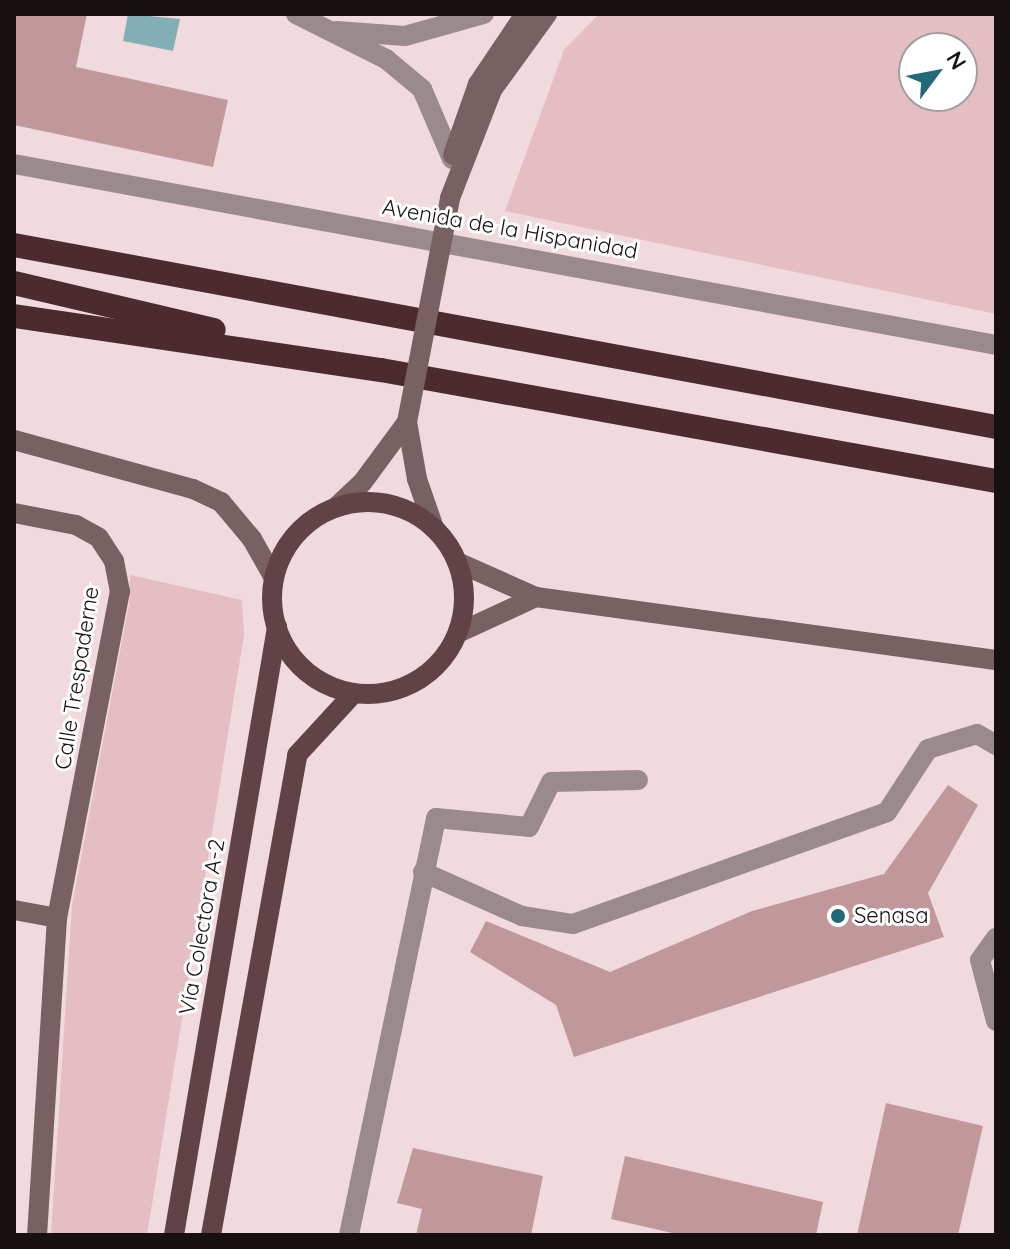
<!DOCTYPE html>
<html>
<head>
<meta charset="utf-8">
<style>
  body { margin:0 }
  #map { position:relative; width:1010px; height:1249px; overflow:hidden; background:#f1dadd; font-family:Quicksand,sans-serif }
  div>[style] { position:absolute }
  .green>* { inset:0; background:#e4bec2 }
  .water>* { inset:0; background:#83afb7 }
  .building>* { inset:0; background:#c0989c }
  .street>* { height:20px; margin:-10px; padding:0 10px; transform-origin:10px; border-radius:10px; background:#9b8a8b }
  .secondary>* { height:20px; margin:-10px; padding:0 10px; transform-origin:10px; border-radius:10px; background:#796063 }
  .primary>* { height:20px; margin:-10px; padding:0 10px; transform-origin:10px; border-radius:10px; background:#614347 }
  .primary>.ring { margin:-10px; padding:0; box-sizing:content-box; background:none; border:20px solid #614347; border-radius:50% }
  .highway>* { height:24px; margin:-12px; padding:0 12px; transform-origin:12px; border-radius:12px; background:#4b2b2f }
  .secondary-bridge>* { height:20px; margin:-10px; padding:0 10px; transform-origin:10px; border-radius:10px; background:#796063 }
  .dots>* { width:22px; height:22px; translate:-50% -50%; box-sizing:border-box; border:4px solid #fff; border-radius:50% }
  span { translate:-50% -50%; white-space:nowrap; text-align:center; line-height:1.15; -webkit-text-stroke:6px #fff; paint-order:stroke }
  .street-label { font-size:22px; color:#171011 }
  .poi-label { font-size:22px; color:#171011 }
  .left { translate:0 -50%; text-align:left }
  .frame { position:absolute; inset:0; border:16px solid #171011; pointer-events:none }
  .north { position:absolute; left:898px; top:32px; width:80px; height:80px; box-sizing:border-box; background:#fff; border:2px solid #a29fa0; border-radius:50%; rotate:58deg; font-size:22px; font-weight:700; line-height:32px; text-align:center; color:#171011 }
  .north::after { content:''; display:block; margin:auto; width:28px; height:36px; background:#216a76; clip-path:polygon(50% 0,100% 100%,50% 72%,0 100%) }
</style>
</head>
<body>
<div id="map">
  <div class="green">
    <i style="clip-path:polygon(evenodd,599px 14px,996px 14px,996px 314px,505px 211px,564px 50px,599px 14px,914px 48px,962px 48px,962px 96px,914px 96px,914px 48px)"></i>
    <i style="clip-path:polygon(130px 575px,242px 600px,244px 635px,147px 1235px,51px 1235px,72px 905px,129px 604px)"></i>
  </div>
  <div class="water">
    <i style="clip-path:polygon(128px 14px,180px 19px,173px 51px,123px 41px)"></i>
  </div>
  <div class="building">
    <i style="clip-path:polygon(14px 14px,87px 14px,76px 67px,228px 100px,213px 167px,14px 125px)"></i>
    <i style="clip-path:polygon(948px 785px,978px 805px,928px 893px,944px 937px,574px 1057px,556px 1005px,470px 952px,486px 921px,610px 972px,752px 911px,884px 874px)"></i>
    <i style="clip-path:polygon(886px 1103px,983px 1126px,958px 1235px,857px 1235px)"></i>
    <i style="clip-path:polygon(413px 1148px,543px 1176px,531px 1235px,416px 1235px,422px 1209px,397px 1203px)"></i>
    <i style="clip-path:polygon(625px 1156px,823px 1202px,816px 1235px,681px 1235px,611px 1219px)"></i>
  </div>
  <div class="street">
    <i style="left:296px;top:14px;width:101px;rotate:26.6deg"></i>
    <i style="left:386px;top:59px;width:47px;rotate:39.8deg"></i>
    <i style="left:422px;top:89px;width:76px;rotate:66.8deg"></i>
    <i style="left:337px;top:31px;width:68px;rotate:4.2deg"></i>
    <i style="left:405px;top:36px;width:82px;rotate:-15.6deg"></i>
    <i style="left:14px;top:164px;width:999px;rotate:10.44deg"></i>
    <i style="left:423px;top:872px;width:108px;rotate:24deg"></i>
    <i style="left:522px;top:916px;width:52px;rotate:8.9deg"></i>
    <i style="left:573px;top:924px;width:333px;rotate:-19.6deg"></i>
    <i style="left:887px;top:812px;width:75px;rotate:-56.9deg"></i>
    <i style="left:928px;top:749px;width:51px;rotate:-17deg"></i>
    <i style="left:977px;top:734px;width:22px;rotate:30deg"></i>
    <i style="left:996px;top:938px;width:27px;rotate:126deg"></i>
    <i style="left:980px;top:960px;width:63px;rotate:75.3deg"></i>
    <i style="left:349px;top:1235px;width:426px;rotate:-78.2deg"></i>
    <i style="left:436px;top:818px;width:93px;rotate:5.5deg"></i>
    <i style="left:529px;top:827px;width:50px;rotate:-63.9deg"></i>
    <i style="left:551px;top:782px;width:87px;rotate:-1.3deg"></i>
  </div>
  <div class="secondary">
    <i style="left:453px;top:155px;width:75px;rotate:-70.6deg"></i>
    <i style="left:478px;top:84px;width:84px;rotate:-56.1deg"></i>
    <i style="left:450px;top:198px;width:116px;rotate:-68.7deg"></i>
    <i style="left:492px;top:90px;width:94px;rotate:-54.1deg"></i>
    <i style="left:407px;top:422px;width:58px;rotate:80deg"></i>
    <i style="left:417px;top:479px;width:52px;rotate:70.9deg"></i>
    <i style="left:14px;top:440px;width:186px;rotate:15.3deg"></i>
    <i style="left:193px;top:489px;width:31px;rotate:25deg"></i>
    <i style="left:221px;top:502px;width:48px;rotate:50deg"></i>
    <i style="left:252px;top:539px;width:45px;rotate:60.6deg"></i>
    <i style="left:336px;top:507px;width:35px;rotate:-43deg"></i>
    <i style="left:362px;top:483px;width:76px;rotate:-53.6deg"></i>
    <i style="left:14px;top:513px;width:63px;rotate:11deg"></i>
    <i style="left:76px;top:525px;width:26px;rotate:29deg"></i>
    <i style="left:99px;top:538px;width:27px;rotate:57deg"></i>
    <i style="left:114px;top:561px;width:31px;rotate:79deg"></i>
    <i style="left:120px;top:591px;width:333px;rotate:100.9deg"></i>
    <i style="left:57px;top:918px;width:318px;rotate:93.6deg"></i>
    <i style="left:457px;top:562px;width:86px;rotate:23.9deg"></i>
    <i style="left:536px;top:597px;width:464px;rotate:7.8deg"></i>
    <i style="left:458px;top:633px;width:86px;rotate:-24.8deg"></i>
    <i style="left:14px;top:910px;width:44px;rotate:10.5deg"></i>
  </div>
  <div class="primary">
    <i class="ring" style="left:272px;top:502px;width:172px;height:172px"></i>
    <i style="left:174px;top:1235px;width:617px;rotate:-80.38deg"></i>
    <i style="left:211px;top:1235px;width:488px;rotate:-79.8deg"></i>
    <i style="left:297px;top:755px;width:84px;rotate:-47.4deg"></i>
  </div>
  <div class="highway">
    <i style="left:14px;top:245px;width:999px;rotate:10.5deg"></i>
    <i style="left:14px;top:283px;width:205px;rotate:13.2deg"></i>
    <i style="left:14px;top:316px;width:371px;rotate:8.4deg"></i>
    <i style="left:381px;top:370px;width:625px;rotate:10.23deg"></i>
  </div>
  <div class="secondary-bridge">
    <i style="left:407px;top:422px;width:228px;rotate:-79.1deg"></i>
  </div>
  <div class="dots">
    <i style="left:838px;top:916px;background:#216a76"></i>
  </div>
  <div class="street-label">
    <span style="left:510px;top:229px;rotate:10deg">Avenida de la Hispanidad</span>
    <span style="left:77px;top:678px;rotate:-81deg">Calle Trespaderne</span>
    <span style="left:202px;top:927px;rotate:-80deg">Vía Colectora A-2</span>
  </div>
  <div class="poi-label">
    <span class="left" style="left:854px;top:916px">Senasa</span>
  </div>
  <div class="frame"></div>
  <div class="north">N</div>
</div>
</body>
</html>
